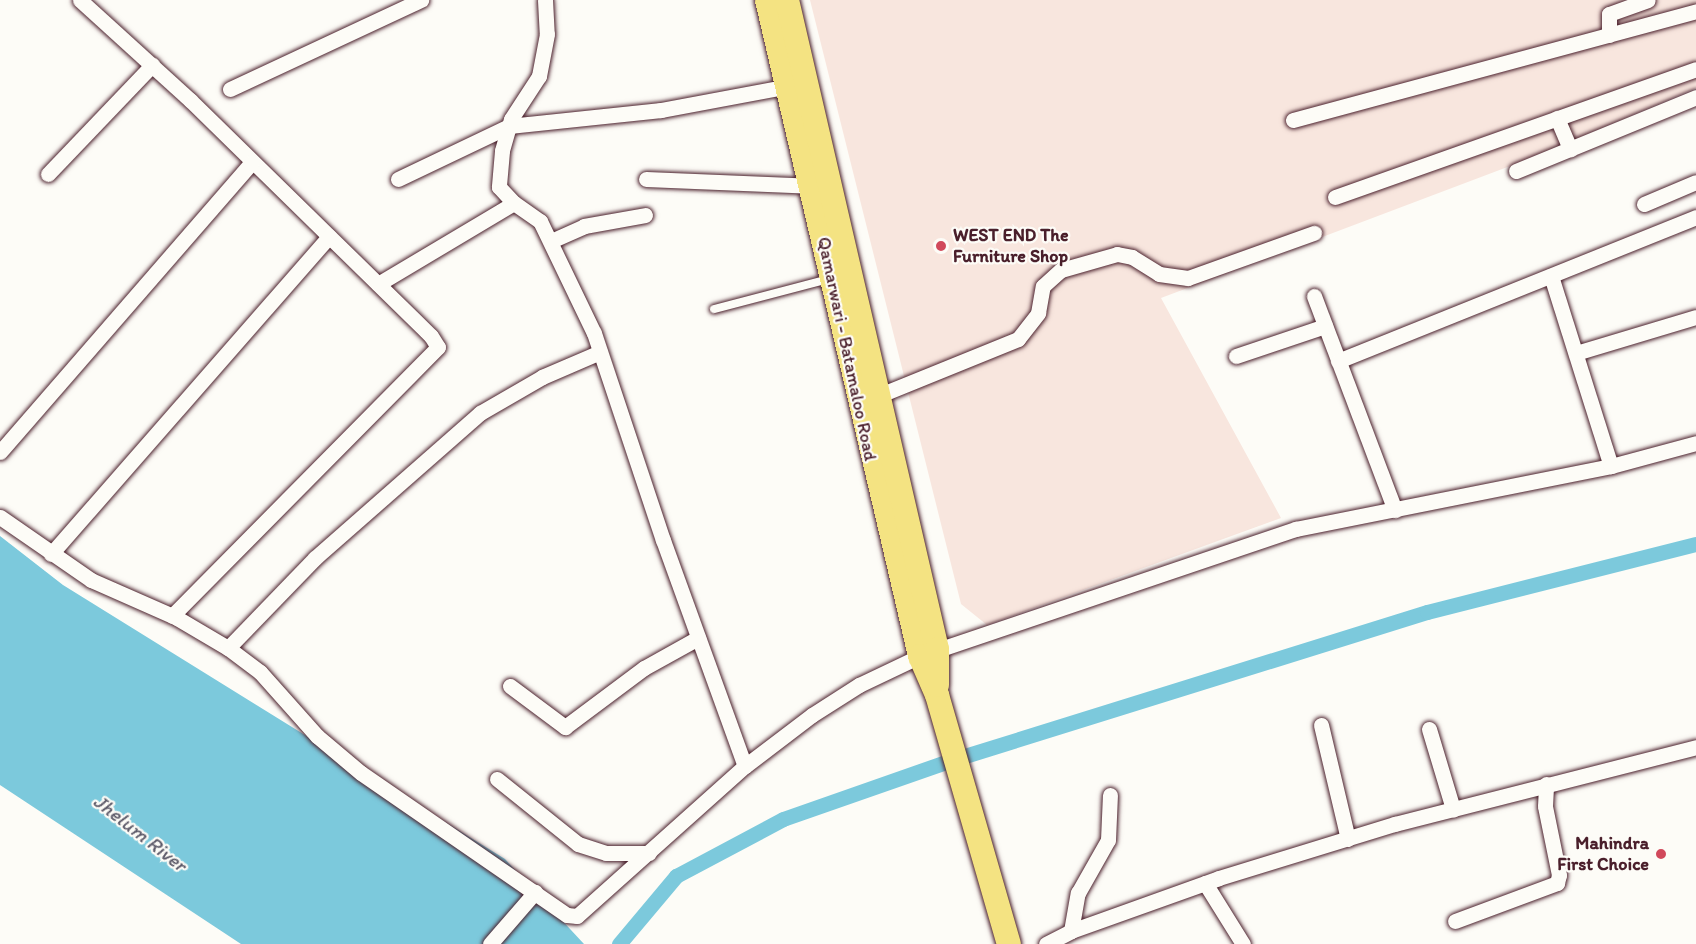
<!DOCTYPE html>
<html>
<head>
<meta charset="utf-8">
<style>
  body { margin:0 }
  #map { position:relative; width:1696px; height:944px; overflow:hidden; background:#fdfcf7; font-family:Itim,sans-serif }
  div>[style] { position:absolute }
  .built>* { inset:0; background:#f8e6de }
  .water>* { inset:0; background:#7cc9dc }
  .canal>* { height:15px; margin:-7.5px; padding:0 7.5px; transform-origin:7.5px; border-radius:7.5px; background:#7cc9dc }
  .roads { filter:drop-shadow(0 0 2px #4a1f2b) drop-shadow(0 0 2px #4a1f2b) }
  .lane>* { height:8px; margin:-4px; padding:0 4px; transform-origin:4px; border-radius:4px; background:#fdfcf7 }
  .street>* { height:15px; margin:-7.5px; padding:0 7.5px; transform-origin:7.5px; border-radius:7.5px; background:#fdfcf7 }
  .primary>* { height:24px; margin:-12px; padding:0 12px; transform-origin:12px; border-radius:12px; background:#f4e382 }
  .dots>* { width:16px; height:16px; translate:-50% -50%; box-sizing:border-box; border:3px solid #fdfcf7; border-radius:50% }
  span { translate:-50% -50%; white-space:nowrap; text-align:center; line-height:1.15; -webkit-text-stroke:4.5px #fdfcf7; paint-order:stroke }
  .poi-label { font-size:18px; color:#4a1f2b; font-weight:700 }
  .left { translate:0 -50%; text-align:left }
  .right { translate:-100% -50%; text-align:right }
  .street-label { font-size:18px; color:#4a1f2b }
  .water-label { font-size:20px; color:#5c5a69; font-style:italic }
</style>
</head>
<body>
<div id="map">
  <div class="built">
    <i style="clip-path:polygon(810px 0,1696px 0,1696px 88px,1531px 158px,1161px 298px,1281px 518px,987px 625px,961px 604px)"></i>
  </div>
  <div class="water">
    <i style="clip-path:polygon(0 536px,63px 585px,505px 859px,584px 944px,241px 944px,0 785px)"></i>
  </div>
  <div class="canal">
    <i style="left:968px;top:755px;width:481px;rotate:-17.3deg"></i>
    <i style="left:1427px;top:612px;width:277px;rotate:-14.2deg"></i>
    <i style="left:619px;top:944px;width:89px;rotate:-50deg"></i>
    <i style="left:676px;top:876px;width:121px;rotate:-28deg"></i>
    <i style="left:783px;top:819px;width:170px;rotate:-19.3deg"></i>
  </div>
  <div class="roads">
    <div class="lane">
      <i style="left:714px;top:309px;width:119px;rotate:-14.6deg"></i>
    </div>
    <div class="street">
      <i style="left:80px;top:0;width:149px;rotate:42.3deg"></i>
      <i style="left:190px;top:100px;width:337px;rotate:44.4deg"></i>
      <i style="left:431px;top:336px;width:13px;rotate:58deg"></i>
      <i style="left:438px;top:347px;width:378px;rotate:134.7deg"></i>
      <i style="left:545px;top:0;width:34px;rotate:87deg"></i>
      <i style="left:547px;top:34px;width:43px;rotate:100.8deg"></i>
      <i style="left:539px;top:76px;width:51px;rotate:123.1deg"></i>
      <i style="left:511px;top:119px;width:33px;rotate:106deg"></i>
      <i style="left:502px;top:151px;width:36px;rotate:95deg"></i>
      <i style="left:499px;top:187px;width:22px;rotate:47deg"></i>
      <i style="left:514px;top:203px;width:32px;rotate:35deg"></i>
      <i style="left:540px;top:221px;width:124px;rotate:64.3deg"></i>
      <i style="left:594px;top:333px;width:218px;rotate:71.6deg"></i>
      <i style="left:663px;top:540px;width:240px;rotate:70.1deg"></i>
      <i style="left:1609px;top:35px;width:21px;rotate:-90deg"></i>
      <i style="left:1609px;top:14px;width:41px;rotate:-19.7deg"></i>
      <i style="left:230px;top:89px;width:211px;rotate:-25deg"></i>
      <i style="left:1557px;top:118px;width:34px;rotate:67deg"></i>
      <i style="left:1293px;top:120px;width:417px;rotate:-15.1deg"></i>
      <i style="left:1516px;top:171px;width:195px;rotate:-22.3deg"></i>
      <i style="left:48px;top:174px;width:151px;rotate:-46.3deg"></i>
      <i style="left:398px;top:179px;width:123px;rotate:-25.5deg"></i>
      <i style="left:509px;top:126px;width:153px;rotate:-6deg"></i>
      <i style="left:661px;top:110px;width:125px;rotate:-10.6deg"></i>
      <i style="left:646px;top:179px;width:164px;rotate:2.4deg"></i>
      <i style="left:1335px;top:197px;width:383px;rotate:-19.5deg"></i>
      <i style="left:1644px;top:204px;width:56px;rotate:-22.9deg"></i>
      <i style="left:551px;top:241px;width:36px;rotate:-24deg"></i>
      <i style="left:584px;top:226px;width:62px;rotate:-10.2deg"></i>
      <i style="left:1551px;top:276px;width:199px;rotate:72.5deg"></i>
      <i style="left:378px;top:284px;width:158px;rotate:-30.8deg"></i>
      <i style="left:1314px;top:296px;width:229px;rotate:69.3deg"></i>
      <i style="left:1576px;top:353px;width:125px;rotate:-16.7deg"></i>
      <i style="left:1236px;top:356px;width:94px;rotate:-18.6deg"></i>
      <i style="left:1338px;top:361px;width:386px;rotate:-21.9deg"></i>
      <i style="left:880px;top:395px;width:149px;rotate:-22.1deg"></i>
      <i style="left:1018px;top:339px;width:33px;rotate:-52deg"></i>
      <i style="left:1038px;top:313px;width:27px;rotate:-80deg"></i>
      <i style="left:1043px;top:286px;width:24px;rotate:-42deg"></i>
      <i style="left:1061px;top:270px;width:58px;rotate:-15.9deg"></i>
      <i style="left:1117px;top:254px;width:15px;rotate:11deg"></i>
      <i style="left:1132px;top:257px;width:32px;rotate:32deg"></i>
      <i style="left:1159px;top:274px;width:29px;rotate:8deg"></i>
      <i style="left:1188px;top:278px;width:134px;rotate:-19.7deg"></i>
      <i style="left:0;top:452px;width:384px;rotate:-49deg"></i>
      <i style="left:0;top:517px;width:111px;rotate:34.7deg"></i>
      <i style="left:91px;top:580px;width:94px;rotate:23.8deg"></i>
      <i style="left:177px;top:618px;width:59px;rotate:30.5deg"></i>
      <i style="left:228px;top:648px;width:40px;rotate:37deg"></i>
      <i style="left:260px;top:672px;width:86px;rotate:48.3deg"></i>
      <i style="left:317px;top:736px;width:57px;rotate:40.1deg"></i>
      <i style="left:361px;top:773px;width:250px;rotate:34.6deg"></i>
      <i style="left:567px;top:915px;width:10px;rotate:6deg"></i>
      <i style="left:577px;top:916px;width:225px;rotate:-41.8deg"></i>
      <i style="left:745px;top:766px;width:84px;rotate:-37.3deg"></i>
      <i style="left:812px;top:715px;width:56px;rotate:-32.6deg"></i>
      <i style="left:859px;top:685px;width:68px;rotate:-25.4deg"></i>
      <i style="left:920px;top:656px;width:397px;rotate:-18.7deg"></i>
      <i style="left:1296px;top:529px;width:321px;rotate:-11.3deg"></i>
      <i style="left:1611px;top:466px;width:88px;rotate:-15.1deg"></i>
      <i style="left:51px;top:554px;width:422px;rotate:-48.8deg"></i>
      <i style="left:228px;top:648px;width:125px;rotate:-46deg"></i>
      <i style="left:315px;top:558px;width:220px;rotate:-41.3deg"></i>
      <i style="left:480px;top:413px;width:72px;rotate:-30.1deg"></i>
      <i style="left:542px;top:377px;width:63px;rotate:-23.3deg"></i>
      <i style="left:510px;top:686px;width:69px;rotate:36.7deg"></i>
      <i style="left:565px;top:727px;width:99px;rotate:-36.8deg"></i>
      <i style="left:644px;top:668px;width:62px;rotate:-29.1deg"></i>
      <i style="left:1321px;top:725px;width:117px;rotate:76.7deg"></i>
      <i style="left:1429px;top:729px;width:84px;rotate:73.3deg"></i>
      <i style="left:497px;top:779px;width:104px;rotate:38.7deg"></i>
      <i style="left:578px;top:844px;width:29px;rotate:18deg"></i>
      <i style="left:606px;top:853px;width:43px"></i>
      <i style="left:1205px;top:883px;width:72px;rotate:58.1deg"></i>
      <i style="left:1455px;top:921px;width:109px;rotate:-20.4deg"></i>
      <i style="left:1557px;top:883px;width:8px;rotate:-76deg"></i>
      <i style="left:1559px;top:875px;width:70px;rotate:-101.5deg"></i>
      <i style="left:1545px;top:806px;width:22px;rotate:-87deg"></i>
      <i style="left:1071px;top:931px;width:39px;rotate:-80deg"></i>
      <i style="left:1078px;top:893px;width:61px;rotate:-60.5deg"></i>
      <i style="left:1108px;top:840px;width:45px;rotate:-87.5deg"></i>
      <i style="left:490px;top:944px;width:69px;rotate:-49.1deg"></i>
      <i style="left:1046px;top:944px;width:28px;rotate:-27deg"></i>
      <i style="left:1071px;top:931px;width:157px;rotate:-19.7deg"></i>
      <i style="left:1219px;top:878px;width:184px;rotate:-17.1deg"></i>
      <i style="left:1395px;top:824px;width:311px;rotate:-14.3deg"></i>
    </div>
    <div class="primary">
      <i style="left:767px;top:0;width:674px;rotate:76.87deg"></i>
      <i style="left:920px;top:656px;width:43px;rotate:66.4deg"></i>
      <i style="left:937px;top:695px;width:259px;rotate:73.9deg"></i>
      <i style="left:787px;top:0;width:666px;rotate:76.99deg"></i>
      <i style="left:937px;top:649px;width:36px;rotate:90deg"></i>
    </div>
  </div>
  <div class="dots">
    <i style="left:941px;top:246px;background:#d1495b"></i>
    <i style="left:1661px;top:854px;background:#d1495b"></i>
  </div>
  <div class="poi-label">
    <span class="left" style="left:953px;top:246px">WEST END The<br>Furniture Shop</span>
    <span class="right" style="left:1649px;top:854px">Mahindra<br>First Choice</span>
  </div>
  <div class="street-label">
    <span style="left:847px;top:349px;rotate:78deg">Qamarwari - Batamaloo Road</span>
  </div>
  <div class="water-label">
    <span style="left:140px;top:833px;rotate:38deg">Jhelum River</span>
  </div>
</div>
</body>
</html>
